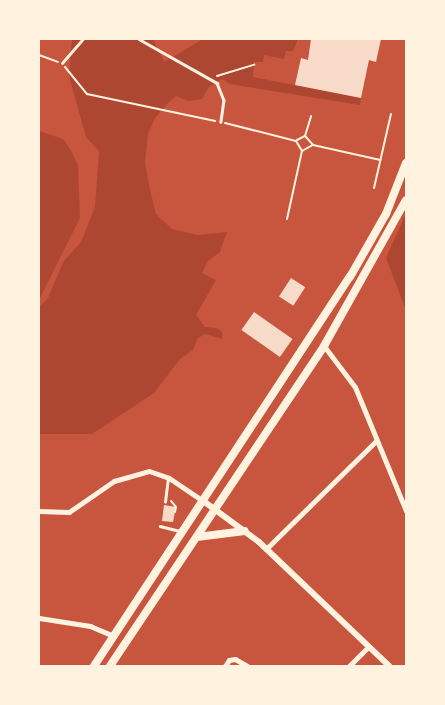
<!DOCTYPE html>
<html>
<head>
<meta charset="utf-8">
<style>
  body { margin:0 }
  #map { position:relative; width:445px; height:705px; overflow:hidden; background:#c8553d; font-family:Signika,sans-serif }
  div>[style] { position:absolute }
  .green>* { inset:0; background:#ae4732 }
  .building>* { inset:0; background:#f7dbc8; transform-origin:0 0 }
  .path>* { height:2px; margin:-1px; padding:0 1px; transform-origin:1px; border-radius:1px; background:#fff3e0 }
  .service>* { height:2.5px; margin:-1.25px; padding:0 1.25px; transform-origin:1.25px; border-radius:1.25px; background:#fff3e0 }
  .minor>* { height:5px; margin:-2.5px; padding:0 2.5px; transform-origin:2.5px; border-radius:2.5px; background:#fff3e0 }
  .tertiary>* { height:6px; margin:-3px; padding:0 3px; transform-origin:3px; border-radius:3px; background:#fff3e0 }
  .primary>* { height:8px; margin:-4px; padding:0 4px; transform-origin:4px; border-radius:4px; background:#fff3e0 }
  span { translate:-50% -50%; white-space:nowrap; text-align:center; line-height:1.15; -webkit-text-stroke:4px #fff3e0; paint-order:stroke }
  .frame { position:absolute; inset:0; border:40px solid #fff3e0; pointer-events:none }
</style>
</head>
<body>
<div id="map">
  <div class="green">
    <i style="clip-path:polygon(72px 39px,153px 39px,164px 62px,203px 39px,298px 39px,293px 51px,286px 51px,284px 59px,264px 55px,263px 62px,254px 62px,253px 77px,361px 98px,360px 105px,230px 84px,222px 79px,209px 87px,202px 99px,188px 101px,176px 96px,167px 104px,155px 118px,148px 134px,145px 162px,150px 190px,156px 214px,172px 229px,197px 235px,227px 232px,220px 252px,208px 261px,202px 273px,216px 280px,196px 315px,205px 327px,217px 328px,222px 332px,222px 339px,205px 334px,198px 338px,193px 350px,180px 359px,154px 393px,92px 434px,39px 434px,39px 307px,48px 298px,63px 262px,81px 242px,95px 207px,99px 151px,86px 137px,69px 76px)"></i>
    <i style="clip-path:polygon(39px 131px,63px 139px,70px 149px,78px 165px,80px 218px,39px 300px)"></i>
    <i style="clip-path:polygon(406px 213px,406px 310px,386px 258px)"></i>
  </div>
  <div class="building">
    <i style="clip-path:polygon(311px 39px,381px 39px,376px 62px,369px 60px,361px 98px,295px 85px,301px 58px,308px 60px)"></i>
    <i style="left:291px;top:278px;width:17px;height:22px;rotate:33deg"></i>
    <i style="left:254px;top:312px;width:47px;height:22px;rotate:35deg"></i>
    <i style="clip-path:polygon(164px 505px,176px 507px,173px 522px,162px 521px)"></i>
  </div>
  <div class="path">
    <i style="left:39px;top:55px;width:20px;rotate:20deg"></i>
    <i style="left:65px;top:67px;width:35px;rotate:51deg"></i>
    <i style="left:87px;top:94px;width:131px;rotate:11.9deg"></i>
    <i style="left:217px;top:76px;width:39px;rotate:-17deg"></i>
    <i style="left:225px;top:123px;width:73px;rotate:14.2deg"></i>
    <i style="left:296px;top:141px;width:12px;rotate:59deg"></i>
    <i style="left:302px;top:151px;width:13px;rotate:-29deg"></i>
    <i style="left:313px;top:145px;width:69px;rotate:12.6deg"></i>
    <i style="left:305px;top:136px;width:21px;rotate:-73deg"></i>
    <i style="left:297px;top:140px;width:9px;rotate:-27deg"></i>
    <i style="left:305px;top:136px;width:12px;rotate:48deg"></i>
    <i style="left:374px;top:188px;width:76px;rotate:-77.1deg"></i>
    <i style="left:287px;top:219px;width:70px;rotate:-77.6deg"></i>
    <i style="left:171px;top:501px;width:8px;rotate:50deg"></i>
    <i style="left:176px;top:507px;width:5px;rotate:101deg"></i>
  </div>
  <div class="service">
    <i style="left:139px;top:39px;width:90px;rotate:29.4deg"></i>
    <i style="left:217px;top:83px;width:18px;rotate:68deg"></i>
    <i style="left:224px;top:100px;width:22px;rotate:98deg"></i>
    <i style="left:62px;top:63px;width:32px;rotate:-49deg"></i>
    <i style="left:165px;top:502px;width:23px;rotate:-83deg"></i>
    <i style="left:160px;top:526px;width:21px;rotate:14deg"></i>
  </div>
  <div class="minor">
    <i style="left:324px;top:346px;width:51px;rotate:52.9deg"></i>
    <i style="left:355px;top:387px;width:134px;rotate:67.6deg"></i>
    <i style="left:39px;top:511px;width:30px;rotate:2deg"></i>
    <i style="left:69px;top:512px;width:55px;rotate:-34.6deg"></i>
    <i style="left:114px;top:481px;width:36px;rotate:-16deg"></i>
    <i style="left:149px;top:471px;width:21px;rotate:19deg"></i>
    <i style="left:169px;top:478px;width:40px;rotate:34deg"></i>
    <i style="left:266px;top:549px;width:153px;rotate:-44.5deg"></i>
    <i style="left:39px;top:618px;width:52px;rotate:8.9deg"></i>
    <i style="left:90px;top:626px;width:26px;rotate:23deg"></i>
    <i style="left:225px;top:666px;width:7px;rotate:-56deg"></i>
    <i style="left:229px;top:660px;width:6px;rotate:-9deg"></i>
    <i style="left:235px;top:659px;width:14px;rotate:30deg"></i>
    <i style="left:349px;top:666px;width:27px;rotate:-45deg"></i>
  </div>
  <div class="tertiary">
    <i style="left:202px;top:500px;width:71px;rotate:36.4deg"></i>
    <i style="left:259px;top:542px;width:180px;rotate:43.6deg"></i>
  </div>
  <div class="primary">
    <i style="left:197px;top:537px;width:48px;rotate:-7.1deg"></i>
    <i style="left:94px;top:666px;width:466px;rotate:-56.7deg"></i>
    <i style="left:350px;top:277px;width:73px;rotate:-60.3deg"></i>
    <i style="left:386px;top:214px;width:55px;rotate:-68.6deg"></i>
    <i style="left:110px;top:666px;width:385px;rotate:-56.2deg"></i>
    <i style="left:324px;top:346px;width:167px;rotate:-60.7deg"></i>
  </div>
  <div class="frame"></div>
</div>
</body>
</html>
